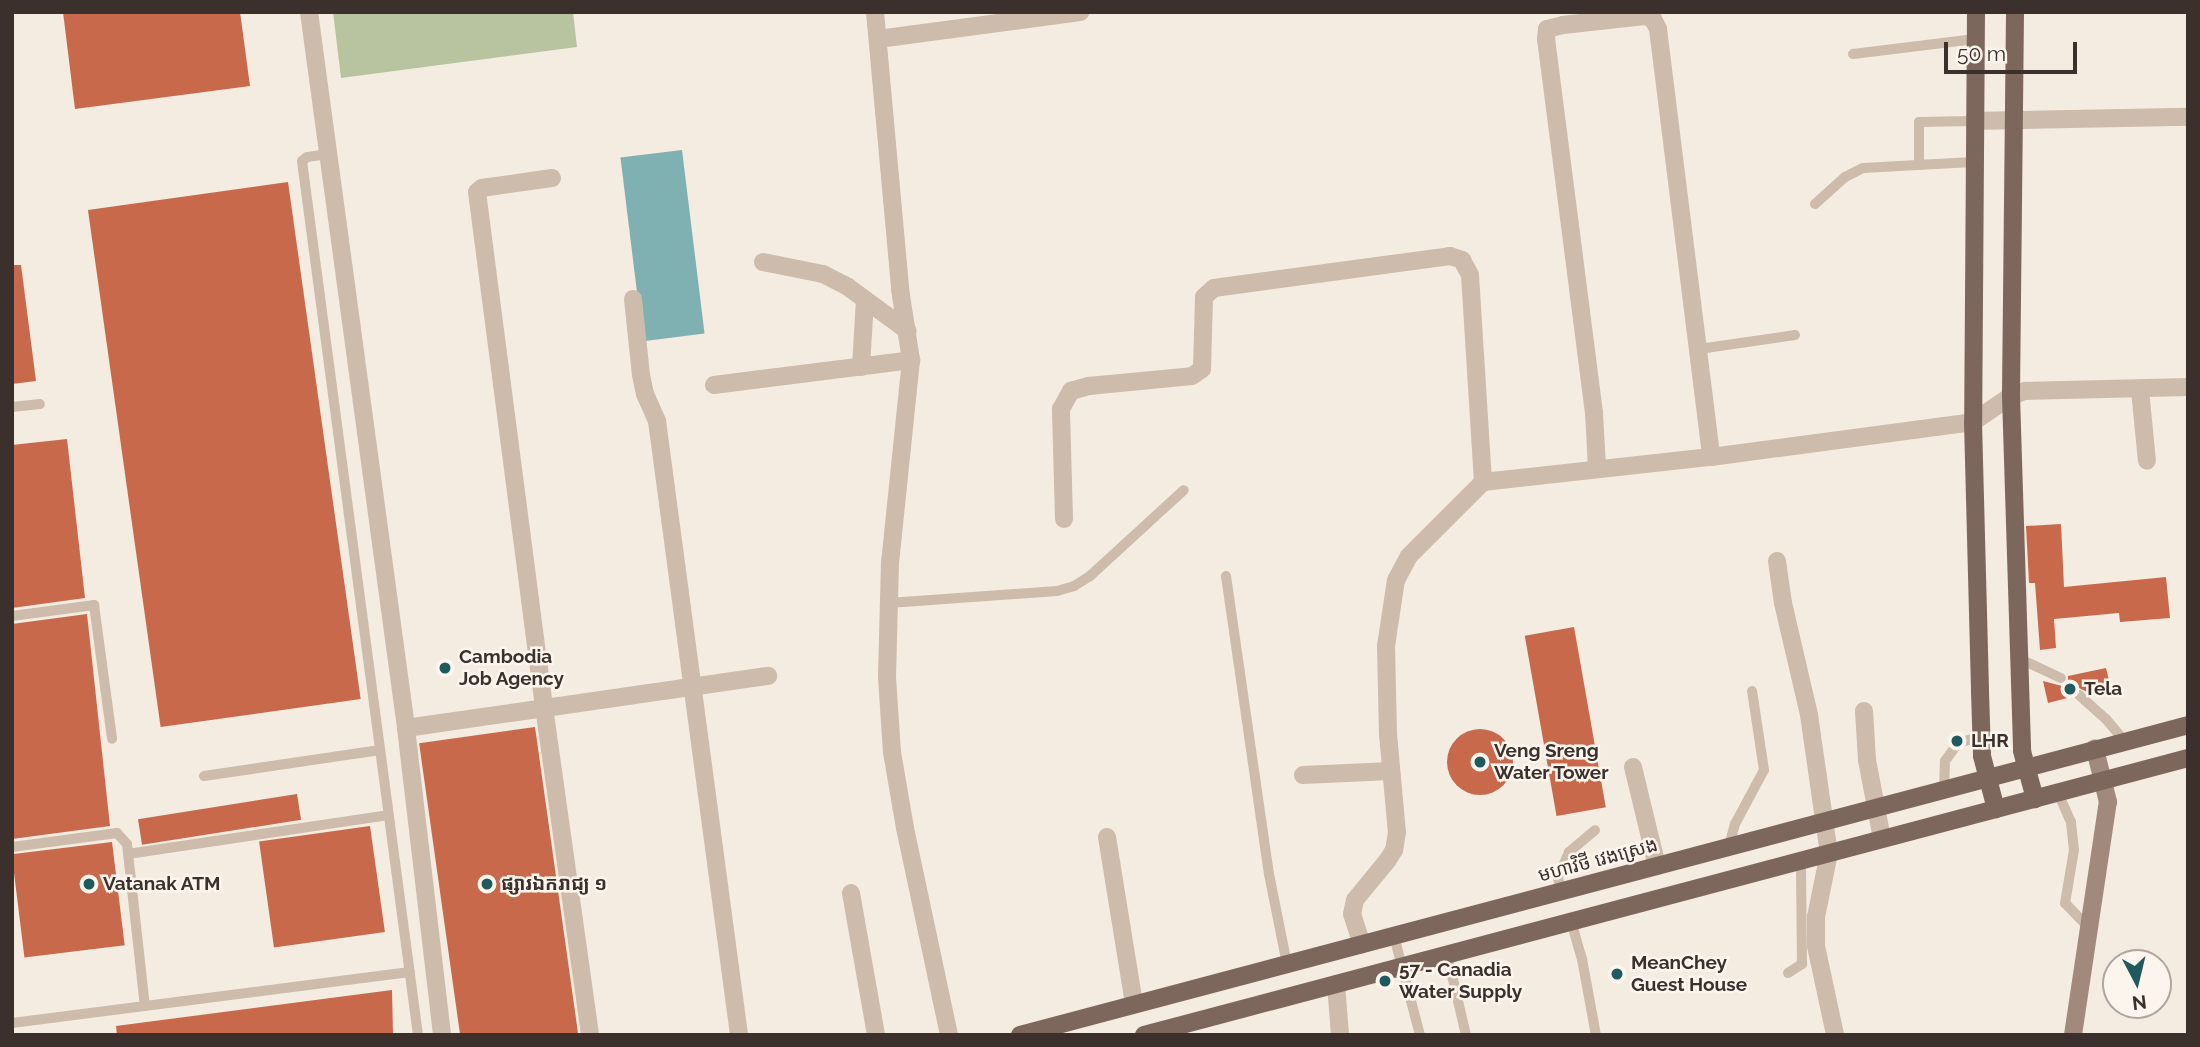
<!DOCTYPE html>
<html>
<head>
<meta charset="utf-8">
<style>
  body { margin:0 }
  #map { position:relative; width:2200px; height:1047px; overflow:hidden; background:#f4ebe1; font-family:Raleway,"Noto Sans Khmer",sans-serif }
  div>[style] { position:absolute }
  .green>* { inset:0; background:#b8c4a0 }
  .water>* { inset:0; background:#7fb0b2; transform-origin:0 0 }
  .building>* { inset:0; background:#c8694b; transform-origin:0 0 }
  .round { border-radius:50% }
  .lane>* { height:10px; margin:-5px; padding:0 5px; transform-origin:5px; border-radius:5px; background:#cdbbac }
  .street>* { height:18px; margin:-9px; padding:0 9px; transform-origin:9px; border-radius:9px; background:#cdbbac }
  .secondary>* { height:18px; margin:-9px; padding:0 9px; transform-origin:9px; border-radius:9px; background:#a18a7d }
  .primary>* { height:18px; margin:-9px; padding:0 9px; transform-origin:9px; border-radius:9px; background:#7d675c }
  .dots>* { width:19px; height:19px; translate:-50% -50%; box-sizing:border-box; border:4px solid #fbf5ee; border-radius:50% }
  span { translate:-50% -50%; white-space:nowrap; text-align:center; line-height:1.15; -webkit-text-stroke:5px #fbf5ee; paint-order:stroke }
  .poi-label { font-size:19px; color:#3b302b; font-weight:700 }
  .left { translate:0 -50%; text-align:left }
  .street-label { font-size:19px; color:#3b302b }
  .frame { position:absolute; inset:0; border:14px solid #3b302b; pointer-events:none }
  .north { position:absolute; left:2102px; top:949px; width:70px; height:70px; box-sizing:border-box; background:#fbf5ee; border:2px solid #aea6a0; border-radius:50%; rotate:173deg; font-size:19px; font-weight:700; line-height:28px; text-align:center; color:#3b302b }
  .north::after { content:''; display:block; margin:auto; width:24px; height:32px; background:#1f5a5e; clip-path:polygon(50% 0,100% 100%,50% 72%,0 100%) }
  .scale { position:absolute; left:1944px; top:42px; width:133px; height:32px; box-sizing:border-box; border:4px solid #3b302b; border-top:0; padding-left:9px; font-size:21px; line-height:24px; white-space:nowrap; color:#3b302b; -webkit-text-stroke:5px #fbf5ee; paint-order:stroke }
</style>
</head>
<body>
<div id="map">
  <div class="green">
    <i style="clip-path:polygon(333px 12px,573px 12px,577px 47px,341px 78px)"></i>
  </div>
  <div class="water">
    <i style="left:682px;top:150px;width:185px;height:62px;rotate:83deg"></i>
  </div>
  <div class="building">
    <i style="clip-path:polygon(63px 12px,240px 12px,250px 86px,75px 109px)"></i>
    <i style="left:288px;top:182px;width:522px;height:202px;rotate:82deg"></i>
    <i style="clip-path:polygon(12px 265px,21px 265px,36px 381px,12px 384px)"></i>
    <i style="clip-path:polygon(67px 439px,85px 598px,12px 608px,12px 445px)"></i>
    <i style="clip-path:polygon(2061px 524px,2064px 587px,2166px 577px,2170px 618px,2120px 622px,2119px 613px,2054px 619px,2056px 648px,2040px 650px,2035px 583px,2029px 583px,2026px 526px)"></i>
    <i style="clip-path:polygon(87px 614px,110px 826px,12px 839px,12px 624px)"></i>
    <i style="left:1574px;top:627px;width:183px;height:50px;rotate:80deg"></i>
    <i style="clip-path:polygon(2106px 668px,2111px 689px,2089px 693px,2077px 687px,2071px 697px,2048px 703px,2043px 681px,2062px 686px,2068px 682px,2068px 676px)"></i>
    <i style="left:535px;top:727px;width:311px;height:117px;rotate:82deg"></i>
    <i class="round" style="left:1447px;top:729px;width:66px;height:66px"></i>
    <i style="left:297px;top:794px;width:26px;height:161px;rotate:81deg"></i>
    <i style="left:370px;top:826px;width:107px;height:112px;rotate:82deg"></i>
    <i style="left:112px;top:842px;width:104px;height:101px;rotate:83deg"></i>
    <i style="clip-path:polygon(392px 990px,393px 1035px,117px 1035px,116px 1026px)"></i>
  </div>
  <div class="lane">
    <i style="left:1853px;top:54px;width:123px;rotate:-7deg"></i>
    <i style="left:327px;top:154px;width:20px;rotate:171deg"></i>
    <i style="left:307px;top:157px;width:6px;rotate:141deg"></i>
    <i style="left:302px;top:161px;width:882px;rotate:82.44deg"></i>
    <i style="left:1919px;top:165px;width:43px;rotate:-90deg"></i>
    <i style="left:1919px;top:122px;width:54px;rotate:-1.1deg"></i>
    <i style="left:1815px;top:204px;width:40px;rotate:-42deg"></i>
    <i style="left:1845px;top:177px;width:20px;rotate:-27deg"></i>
    <i style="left:1863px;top:168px;width:110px;rotate:-3.1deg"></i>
    <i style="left:1699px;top:349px;width:97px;rotate:-8.3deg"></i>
    <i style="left:12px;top:407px;width:28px;rotate:-6deg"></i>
    <i style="left:1226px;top:576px;width:301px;rotate:81.8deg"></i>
    <i style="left:1269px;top:874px;width:92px;rotate:78.7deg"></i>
    <i style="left:889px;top:603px;width:168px;rotate:-4.1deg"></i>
    <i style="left:1057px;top:591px;width:18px;rotate:-16deg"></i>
    <i style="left:1074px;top:586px;width:19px;rotate:-32deg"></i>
    <i style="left:1090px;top:576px;width:127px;rotate:-42.5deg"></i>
    <i style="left:12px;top:616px;width:83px;rotate:-7.6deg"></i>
    <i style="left:94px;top:605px;width:135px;rotate:82.3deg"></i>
    <i style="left:2020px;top:659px;width:45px;rotate:24.9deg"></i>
    <i style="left:2079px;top:695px;width:36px;rotate:42deg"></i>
    <i style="left:2106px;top:719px;width:30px;rotate:50deg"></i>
    <i style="left:204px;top:776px;width:178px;rotate:-8.4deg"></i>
    <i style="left:1944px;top:790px;width:29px;rotate:-88deg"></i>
    <i style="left:1945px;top:761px;width:22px;rotate:-54deg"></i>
    <i style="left:1958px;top:743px;width:25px;rotate:-16deg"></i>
    <i style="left:2058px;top:793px;width:32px;rotate:66deg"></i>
    <i style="left:2071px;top:822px;width:28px;rotate:84deg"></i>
    <i style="left:2074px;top:850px;width:54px;rotate:99.6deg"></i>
    <i style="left:2065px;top:903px;width:35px;rotate:46deg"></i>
    <i style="left:1729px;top:846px;width:23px;rotate:-75deg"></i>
    <i style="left:1735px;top:824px;width:61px;rotate:-61.8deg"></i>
    <i style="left:1764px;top:770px;width:80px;rotate:-98.6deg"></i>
    <i style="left:12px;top:847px;width:106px;rotate:-7.6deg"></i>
    <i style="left:117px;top:833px;width:15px;rotate:48deg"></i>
    <i style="left:127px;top:844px;width:163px;rotate:83.7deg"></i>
    <i style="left:128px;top:854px;width:263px;rotate:-8.5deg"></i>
    <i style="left:1561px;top:891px;width:13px;rotate:-103deg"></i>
    <i style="left:1558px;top:878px;width:28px;rotate:-67deg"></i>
    <i style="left:1569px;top:852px;width:34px;rotate:-40deg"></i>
    <i style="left:1571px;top:921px;width:40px;rotate:74deg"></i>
    <i style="left:1582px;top:959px;width:77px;rotate:79.6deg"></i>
    <i style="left:1394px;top:936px;width:102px;rotate:75.3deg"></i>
    <i style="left:1447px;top:954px;width:83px;rotate:76.8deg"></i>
    <i style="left:1788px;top:973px;width:17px;rotate:-33deg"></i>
    <i style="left:1802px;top:964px;width:104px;rotate:-90.6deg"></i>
    <i style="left:12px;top:1023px;width:401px;rotate:-7.3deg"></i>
  </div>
  <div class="street">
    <i style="left:309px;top:12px;width:723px;rotate:82.28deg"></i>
    <i style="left:406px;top:728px;width:309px;rotate:83.3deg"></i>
    <i style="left:875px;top:12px;width:278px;rotate:84.8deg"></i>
    <i style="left:900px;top:289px;width:72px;rotate:81.2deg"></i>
    <i style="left:911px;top:360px;width:203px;rotate:95.9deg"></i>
    <i style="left:890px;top:562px;width:115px;rotate:91.5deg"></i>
    <i style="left:887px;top:677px;width:75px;rotate:86.2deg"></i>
    <i style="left:892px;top:752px;width:77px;rotate:80.3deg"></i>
    <i style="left:905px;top:828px;width:212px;rotate:78deg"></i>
    <i style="left:878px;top:39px;width:204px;rotate:-7.6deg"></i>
    <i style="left:1973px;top:121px;width:215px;rotate:-1.1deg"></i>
    <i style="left:552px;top:178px;width:71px;rotate:171.9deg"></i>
    <i style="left:482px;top:188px;width:6px;rotate:141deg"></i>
    <i style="left:477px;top:192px;width:519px;rotate:82.59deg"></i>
    <i style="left:544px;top:707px;width:331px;rotate:82deg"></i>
    <i style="left:763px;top:262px;width:61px;rotate:11.3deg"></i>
    <i style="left:823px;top:274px;width:28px;rotate:27deg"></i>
    <i style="left:848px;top:287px;width:74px;rotate:36.3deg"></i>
    <i style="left:633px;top:299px;width:76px;rotate:84deg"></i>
    <i style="left:641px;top:375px;width:19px;rotate:78deg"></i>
    <i style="left:645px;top:394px;width:30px;rotate:66deg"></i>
    <i style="left:657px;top:421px;width:619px;rotate:82.39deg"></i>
    <i style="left:861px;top:367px;width:67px;rotate:-86.6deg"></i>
    <i style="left:714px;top:385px;width:199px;rotate:-7.2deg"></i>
    <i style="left:2140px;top:390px;width:71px;rotate:84.4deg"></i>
    <i style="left:1597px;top:467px;width:54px;rotate:-93.2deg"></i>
    <i style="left:1594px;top:413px;width:377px;rotate:-97.3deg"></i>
    <i style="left:1546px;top:39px;width:10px;rotate:-84deg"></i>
    <i style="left:1547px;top:29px;width:16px;rotate:-14deg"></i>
    <i style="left:1563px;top:25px;width:82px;rotate:-6.3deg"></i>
    <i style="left:1645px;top:16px;width:9px;rotate:21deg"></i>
    <i style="left:1653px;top:19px;width:11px;rotate:63deg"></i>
    <i style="left:1658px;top:29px;width:431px;rotate:82.9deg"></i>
    <i style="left:1711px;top:457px;width:264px;rotate:-7.6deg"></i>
    <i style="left:1973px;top:422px;width:46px;rotate:-34.4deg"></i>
    <i style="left:2011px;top:396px;width:15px;rotate:-20deg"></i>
    <i style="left:2025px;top:391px;width:163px;rotate:-1.4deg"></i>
    <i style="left:1483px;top:482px;width:229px;rotate:-6.3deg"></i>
    <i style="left:1064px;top:519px;width:110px;rotate:-91.6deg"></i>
    <i style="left:1061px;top:409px;width:21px;rotate:-61deg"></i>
    <i style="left:1071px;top:391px;width:19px;rotate:-16deg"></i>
    <i style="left:1089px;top:386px;width:103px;rotate:-5.5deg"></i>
    <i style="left:1192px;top:376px;width:12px;rotate:-35deg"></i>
    <i style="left:1202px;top:369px;width:72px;rotate:-88.4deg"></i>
    <i style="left:1204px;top:297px;width:13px;rotate:-42deg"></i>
    <i style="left:1214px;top:288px;width:238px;rotate:-7.7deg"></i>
    <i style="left:1450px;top:256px;width:13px;rotate:18deg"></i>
    <i style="left:1462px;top:260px;width:17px;rotate:62deg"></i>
    <i style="left:1470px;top:275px;width:207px;rotate:86.4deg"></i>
    <i style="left:1483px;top:482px;width:105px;rotate:135deg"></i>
    <i style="left:1409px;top:556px;width:27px;rotate:118deg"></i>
    <i style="left:1396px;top:580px;width:67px;rotate:98.6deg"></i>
    <i style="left:1386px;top:646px;width:88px;rotate:88.7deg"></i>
    <i style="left:1388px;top:734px;width:98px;rotate:84.8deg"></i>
    <i style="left:1397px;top:832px;width:18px;rotate:99deg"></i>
    <i style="left:1394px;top:850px;width:13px;rotate:122deg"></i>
    <i style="left:1387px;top:861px;width:50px;rotate:129.4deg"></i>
    <i style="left:1355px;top:900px;width:14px;rotate:102deg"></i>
    <i style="left:1352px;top:914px;width:32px;rotate:72deg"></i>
    <i style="left:1777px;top:561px;width:42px;rotate:81.9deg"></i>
    <i style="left:1783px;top:603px;width:115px;rotate:76.9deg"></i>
    <i style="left:1809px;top:715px;width:139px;rotate:81.8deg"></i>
    <i style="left:1829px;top:853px;width:65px;rotate:101.5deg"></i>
    <i style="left:1816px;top:917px;width:29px;rotate:90deg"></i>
    <i style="left:1816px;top:946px;width:91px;rotate:77.9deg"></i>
    <i style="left:1864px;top:711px;width:49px;rotate:86.5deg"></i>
    <i style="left:1867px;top:760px;width:80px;rotate:79.2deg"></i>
    <i style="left:406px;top:728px;width:366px;rotate:-8.2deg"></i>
    <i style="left:1633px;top:767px;width:102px;rotate:76.4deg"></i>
    <i style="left:1303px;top:775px;width:88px;rotate:-2.6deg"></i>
    <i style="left:1107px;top:837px;width:169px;rotate:80.8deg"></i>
    <i style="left:851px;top:893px;width:144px;rotate:80deg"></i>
    <i style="left:1336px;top:984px;width:51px;rotate:85.5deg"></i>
  </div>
  <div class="secondary">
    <i style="left:2073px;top:1035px;width:236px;rotate:-81.5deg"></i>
    <i style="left:2108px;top:802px;width:55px;rotate:-103.8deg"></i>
  </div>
  <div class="primary">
    <i style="left:1976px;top:12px;width:410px;rotate:90.4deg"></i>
    <i style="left:1973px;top:422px;width:269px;rotate:88.5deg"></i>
    <i style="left:1980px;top:691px;width:65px;rotate:88.2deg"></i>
    <i style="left:1982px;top:756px;width:55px;rotate:75.2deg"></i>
    <i style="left:2015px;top:12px;width:384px;rotate:90.6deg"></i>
    <i style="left:2011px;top:396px;width:355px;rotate:88.2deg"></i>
    <i style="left:2022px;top:751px;width:50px;rotate:74.8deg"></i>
    <i style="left:1020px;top:1035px;width:1208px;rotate:-14.86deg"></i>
    <i style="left:1144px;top:1035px;width:1080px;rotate:-14.86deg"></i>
  </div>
  <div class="dots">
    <i style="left:445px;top:668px;background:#1f5a5e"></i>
    <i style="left:2070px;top:689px;background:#1f5a5e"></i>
    <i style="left:1957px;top:741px;background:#1f5a5e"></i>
    <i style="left:1480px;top:762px;background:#1f5a5e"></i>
    <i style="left:89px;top:884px;background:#1f5a5e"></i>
    <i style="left:487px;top:884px;background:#1f5a5e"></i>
    <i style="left:1617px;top:974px;background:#1f5a5e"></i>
    <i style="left:1385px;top:981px;background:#1f5a5e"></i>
  </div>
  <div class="poi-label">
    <span class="left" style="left:459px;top:668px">Cambodia<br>Job Agency</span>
    <span class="left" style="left:2084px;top:689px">Tela</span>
    <span class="left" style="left:1971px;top:741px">LHR</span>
    <span class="left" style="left:1494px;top:762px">Veng Sreng<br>Water Tower</span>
    <span class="left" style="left:103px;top:884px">Vatanak ATM</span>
    <span class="left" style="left:501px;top:884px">ផ្សារឯករាជ្យ ១</span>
    <span class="left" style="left:1631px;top:974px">MeanChey<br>Guest House</span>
    <span class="left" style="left:1399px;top:981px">57 - Canadia<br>Water Supply</span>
  </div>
  <div class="street-label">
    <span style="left:1598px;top:860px;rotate:-15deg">មហាវិថី វេងស្រេង</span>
  </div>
  <div class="frame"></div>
  <div class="north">N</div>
  <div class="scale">50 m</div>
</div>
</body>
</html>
